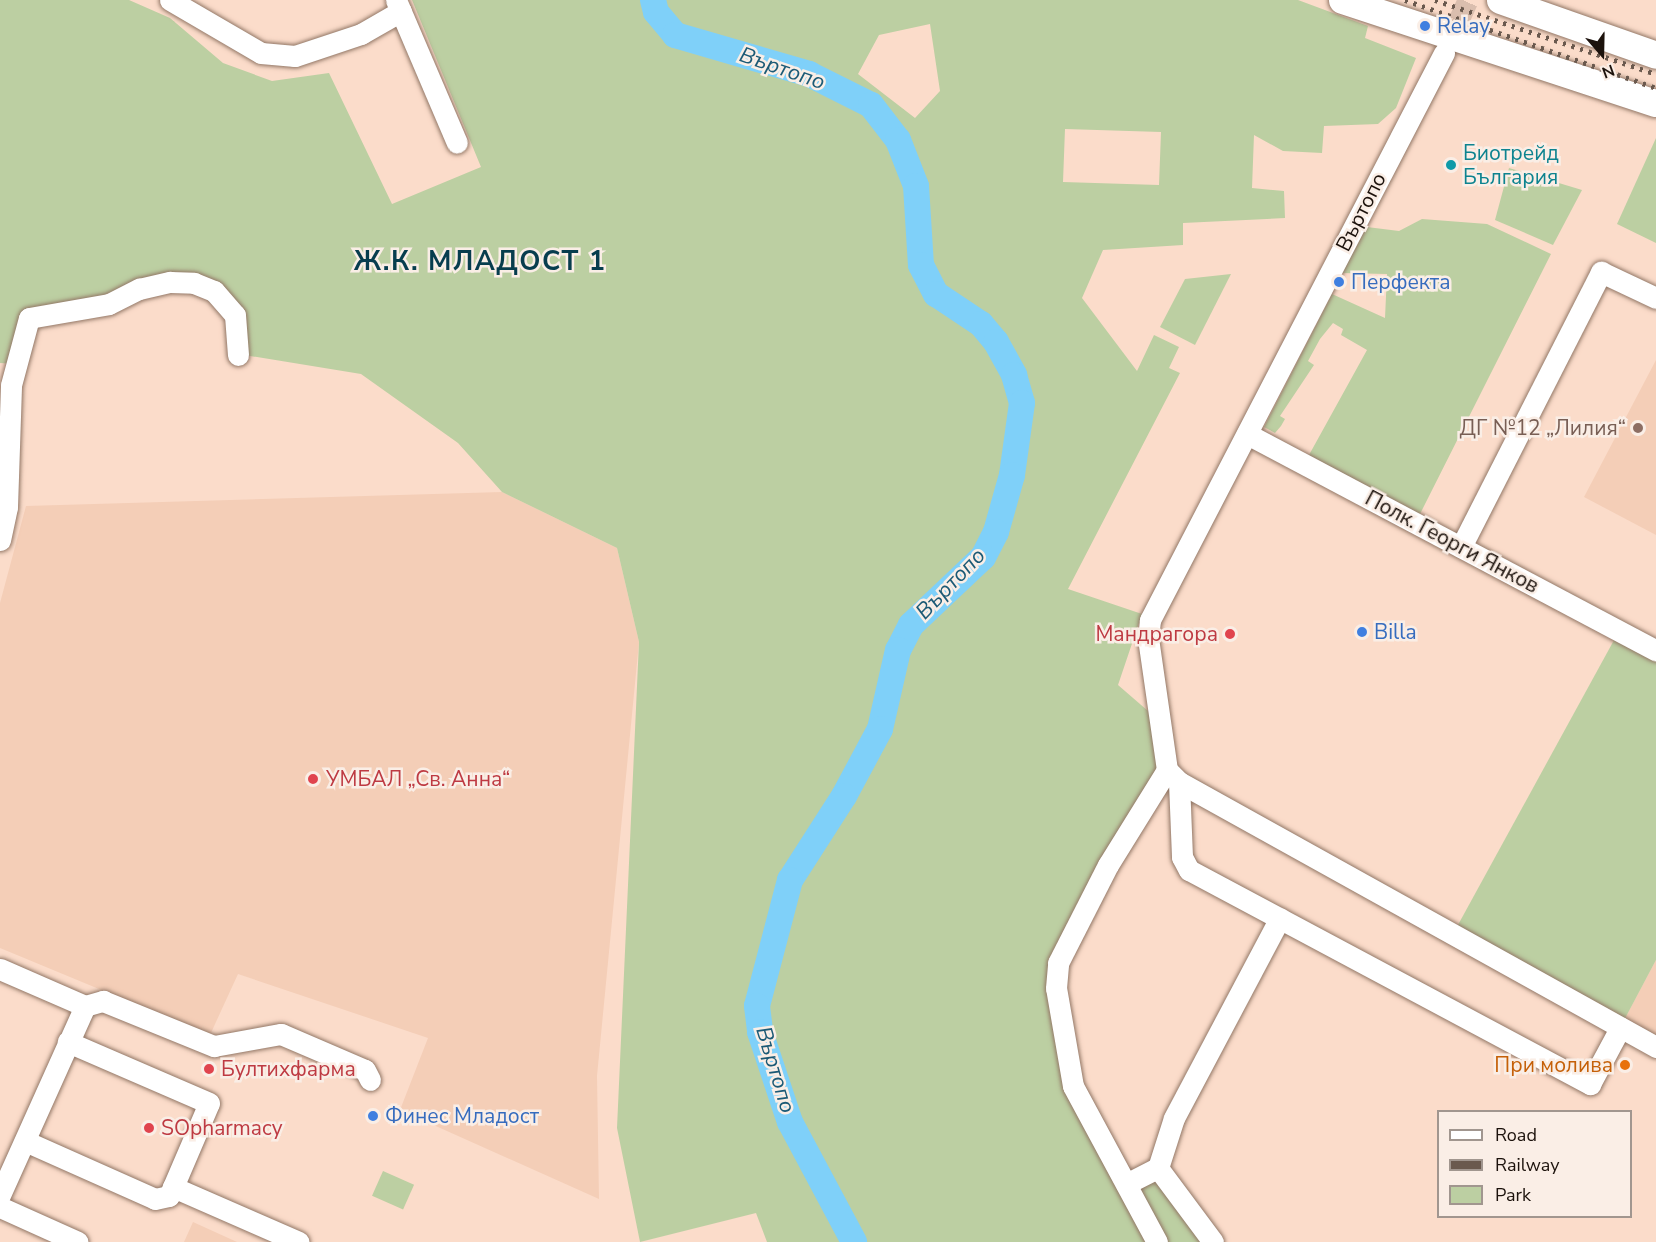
<!DOCTYPE html>
<html>
<head>
<meta charset="utf-8">
<style>
  body { margin:0 }
  #map { position:relative; width:1656px; height:1242px; overflow:hidden; background:#fbdcca; font-family:"Nunito Sans",sans-serif }
  div>[style] { position:absolute }
  .built>* { inset:0; background:#f4ceb7 }
  .green>* { inset:0; background:#bccfa2; transform-origin:0 0 }
  .river>* { height:26px; margin:-13px; padding:0 13px; transform-origin:13px; border-radius:13px; background:#7fd0f9 }
  .minor-tunnel>* { height:21px; margin-top:-10.5px; transform-origin:0; background:repeating-linear-gradient(90deg,#dabeae 0 21px,transparent 0 31px) }
  .roads { filter:drop-shadow(0 0 2px #927766) drop-shadow(0 0 2px #927766) }
  .minor>* { height:21px; margin:-10.5px; padding:0 10.5px; transform-origin:10.5px; border-radius:10.5px; background:#fff }
  .major>* { height:27px; margin:-13.5px; padding:0 13.5px; transform-origin:13.5px; border-radius:13.5px; background:#fff }
  .rail>* { height:4.5px; margin-top:-2.25px; transform-origin:0; background:repeating-linear-gradient(90deg,#6a594e 0 3px,transparent 0 9px) }
  .dots>* { width:16px; height:16px; translate:-50% -50%; box-sizing:border-box; border:3px solid #faeee6; border-radius:50% }
  span { translate:-50% -50%; white-space:nowrap; text-align:center; line-height:1.15; -webkit-text-stroke:5px #faeee6; paint-order:stroke }
  .shop-label { font-size:21px; color:#366cbe }
  .left { translate:0 -50%; text-align:left }
  .culture-label { font-size:21px; color:#0d838f }
  .street-label { font-size:21px; color:#1c120c }
  .education-label { font-size:21px; color:#785e54 }
  .right { translate:-100% -50%; text-align:right }
  .health-label { font-size:21px; color:#be3a42 }
  .food-label { font-size:21px; color:#c56008 }
  .water-label { font-size:22px; color:#1b5a76; font-style:italic }
  .district-label { font-size:27px; color:#073d4e; font-weight:700; letter-spacing:1.5px }
  .legend { position:absolute; left:1437px; top:1110px; width:195px; height:108px; box-sizing:border-box; background:#faeee6; border:2px solid #a1968f; margin:0; padding:8px 10px; list-style:none; font-size:18px; color:#1c120c }
  .legend li { display:flex; align-items:center; gap:12px; height:30px }
  .legend b { width:30px; border:2px solid #a1968f }
  .north { position:absolute; left:1572px; top:24px; width:60px; height:60px; -webkit-text-stroke:4px #faeee6; paint-order:stroke; rotate:160deg; font-size:16px; font-weight:700; line-height:24px; text-align:center; color:#1c120c }
  .north::after { content:''; display:block; margin:auto; width:21px; height:27px; background:#1c120c; clip-path:polygon(50% 0,100% 100%,50% 72%,0 100%) }
</style>
</head>
<body>
<div id="map">
  <div class="built">
    <i style="clip-path:polygon(1656px 360px,1656px 535px,1584px 497px)"></i>
    <i style="clip-path:polygon(502px 492px,617px 548px,639px 642px,597px 1076px,599px 1199px,400px 1110px,428px 1038px,238px 974px,210px 1035px,0 948px,0 603px,26px 506px)"></i>
    <i style="clip-path:polygon(1656px 960px,1656px 1047px,1620px 1028px)"></i>
    <i style="clip-path:polygon(193px 1222px,237px 1242px,184px 1242px)"></i>
  </div>
  <div class="green">
    <i style="clip-path:polygon(evenodd,0 0,129px 0,170px 18px,223px 63px,272px 81px,329px 73px,392px 204px,481px 167px,412px 0,1298px 0,1368px 26px,1365px 38px,1416px 58px,1396px 108px,1378px 124px,1324px 126px,1322px 153px,1283px 151px,1254px 135px,1252px 188px,1284px 191px,1285px 218px,1183px 223px,1183px 245px,1103px 250px,1082px 298px,1137px 371px,1154px 335px,1179px 347px,1169px 368px,1180px 373px,1068px 589px,1142px 614px,1118px 685px,1155px 717px,1157px 776px,1056px 988px,1073px 1086px,1126px 1183px,1158px 1168px,1213px 1242px,767px 1242px,756px 1213px,640px 1242px,617px 1128px,639px 642px,617px 548px,502px 492px,458px 443px,361px 374px,238px 354px,235px 315px,194px 283px,29px 318px,16px 364px,0 363px,0 0,930px 24px,940px 91px,915px 118px,858px 74px,879px 35px,930px 24px,0 0,1065px 129px,1161px 132px,1159px 185px,1063px 182px,1065px 129px)"></i>
    <i style="clip-path:polygon(1656px 138px,1656px 243px,1617px 224px)"></i>
    <i style="clip-path:polygon(1509px 168px,1582px 190px,1553px 245px,1495px 220px)"></i>
    <i style="clip-path:polygon(1422px 219px,1487px 224px,1551px 254px,1419px 516px,1309px 455px,1367px 350px,1341px 335px,1343px 329px,1333px 323px,1320px 339px,1308px 361px,1314px 365px,1280px 416px,1285px 419px,1281px 426px,1275px 433px,1264px 427px,1332px 294px,1385px 318px,1387px 274px,1341px 273px,1367px 227px,1399px 231px)"></i>
    <i style="clip-path:polygon(1231px 274px,1195px 345px,1160px 327px,1185px 279px)"></i>
    <i style="clip-path:polygon(1619px 631px,1656px 651px,1656px 960px,1620px 1028px,1453px 934px)"></i>
    <i style="left:383px;top:1171px;width:34px;height:27px;rotate:24deg"></i>
  </div>
  <div class="river">
    <i style="left:653px;top:0;width:12px;rotate:76deg"></i>
    <i style="left:656px;top:12px;width:30px;rotate:50deg"></i>
    <i style="left:675px;top:35px;width:140px;rotate:16.2deg"></i>
    <i style="left:809px;top:74px;width:69px;rotate:26.6deg"></i>
    <i style="left:871px;top:105px;width:44px;rotate:52.4deg"></i>
    <i style="left:898px;top:140px;width:49px;rotate:68.6deg"></i>
    <i style="left:916px;top:186px;width:79px;rotate:86.4deg"></i>
    <i style="left:921px;top:265px;width:33px;rotate:63deg"></i>
    <i style="left:936px;top:294px;width:54px;rotate:33.7deg"></i>
    <i style="left:981px;top:324px;width:23px;rotate:50deg"></i>
    <i style="left:996px;top:342px;width:38px;rotate:61deg"></i>
    <i style="left:1014px;top:375px;width:29px;rotate:74deg"></i>
    <i style="left:1022px;top:403px;width:73px;rotate:97.9deg"></i>
    <i style="left:1012px;top:475px;width:59px;rotate:105.7deg"></i>
    <i style="left:996px;top:532px;width:28px;rotate:117deg"></i>
    <i style="left:983px;top:557px;width:99px;rotate:136.6deg"></i>
    <i style="left:911px;top:625px;width:28px;rotate:117deg"></i>
    <i style="left:898px;top:650px;width:81px;rotate:102.8deg"></i>
    <i style="left:880px;top:729px;width:76px;rotate:118.2deg"></i>
    <i style="left:844px;top:796px;width:100px;rotate:122.7deg"></i>
    <i style="left:790px;top:880px;width:130px;rotate:104.7deg"></i>
    <i style="left:757px;top:1006px;width:26px;rotate:83deg"></i>
    <i style="left:760px;top:1032px;width:95px;rotate:71.6deg"></i>
    <i style="left:790px;top:1122px;width:136px;rotate:61.9deg"></i>
  </div>
  <div class="minor-tunnel">
    <i style="left:1446px;top:49px;width:54px;rotate:-65.8deg"></i>
  </div>
  <div class="roads">
    <div class="minor">
      <i style="left:170px;top:0;width:105px;rotate:30.2deg"></i>
      <i style="left:261px;top:53px;width:34px;rotate:5deg"></i>
      <i style="left:295px;top:56px;width:70px;rotate:-18.4deg"></i>
      <i style="left:361px;top:34px;width:46px;rotate:-29.9deg"></i>
      <i style="left:396px;top:0;width:155px;rotate:66.9deg"></i>
      <i style="left:1444px;top:53px;width:639px;rotate:117.41deg"></i>
      <i style="left:1150px;top:620px;width:18px;rotate:96deg"></i>
      <i style="left:1148px;top:638px;width:133px;rotate:81.8deg"></i>
      <i style="left:1167px;top:770px;width:17px;rotate:45deg"></i>
      <i style="left:1179px;top:782px;width:546px;rotate:29.05deg"></i>
      <i style="left:1247px;top:434px;width:463px;rotate:27.9deg"></i>
      <i style="left:0;top:540px;width:34px;rotate:-78deg"></i>
      <i style="left:7px;top:507px;width:122px;rotate:-88.1deg"></i>
      <i style="left:11px;top:385px;width:69px;rotate:-75deg"></i>
      <i style="left:29px;top:318px;width:81px;rotate:-9.9deg"></i>
      <i style="left:109px;top:304px;width:34px;rotate:-27deg"></i>
      <i style="left:139px;top:289px;width:32px;rotate:-13deg"></i>
      <i style="left:170px;top:282px;width:24px;rotate:2deg"></i>
      <i style="left:194px;top:283px;width:22px;rotate:22deg"></i>
      <i style="left:214px;top:291px;width:32px;rotate:49deg"></i>
      <i style="left:235px;top:315px;width:40px;rotate:85.7deg"></i>
      <i style="left:1461px;top:547px;width:309px;rotate:-63deg"></i>
      <i style="left:1601px;top:272px;width:61px;rotate:25.3deg"></i>
      <i style="left:1179px;top:782px;width:75px;rotate:87.7deg"></i>
      <i style="left:1182px;top:857px;width:15px;rotate:62deg"></i>
      <i style="left:1189px;top:870px;width:455px;rotate:28.1deg"></i>
      <i style="left:1590px;top:1084px;width:64px;rotate:-61.8deg"></i>
      <i style="left:0;top:969px;width:93px;rotate:23.5deg"></i>
      <i style="left:85px;top:1006px;width:19px;rotate:-16deg"></i>
      <i style="left:103px;top:1001px;width:120px;rotate:22.1deg"></i>
      <i style="left:214px;top:1046px;width:68px;rotate:-10.2deg"></i>
      <i style="left:281px;top:1034px;width:91px;rotate:23.2deg"></i>
      <i style="left:365px;top:1070px;width:11px;rotate:63deg"></i>
      <i style="left:25px;top:1141px;width:142px;rotate:24deg"></i>
      <i style="left:155px;top:1199px;width:14px;rotate:-12deg"></i>
      <i style="left:169px;top:1196px;width:10px;rotate:-66deg"></i>
      <i style="left:173px;top:1187px;width:91px;rotate:-66.8deg"></i>
      <i style="left:209px;top:1103px;width:154px;rotate:-156.6deg"></i>
      <i style="left:1158px;top:1168px;width:92px;rotate:53.4deg"></i>
      <i style="left:1126px;top:1184px;width:36px;rotate:-27deg"></i>
      <i style="left:1158px;top:1168px;width:52px;rotate:-72.3deg"></i>
      <i style="left:1174px;top:1118px;width:226px;rotate:-62.1deg"></i>
      <i style="left:173px;top:1187px;width:137px;rotate:23.6deg"></i>
      <i style="left:0;top:1195px;width:207px;rotate:-65.8deg"></i>
      <i style="left:0;top:1207px;width:85px;rotate:24.2deg"></i>
      <i style="left:1157px;top:1242px;width:177px;rotate:-118.3deg"></i>
      <i style="left:1073px;top:1086px;width:99px;rotate:-99.8deg"></i>
      <i style="left:1056px;top:988px;width:25px;rotate:-85deg"></i>
      <i style="left:1058px;top:963px;width:110px;rotate:-63deg"></i>
      <i style="left:1108px;top:865px;width:112px;rotate:-58.2deg"></i>
    </div>
    <div class="major">
      <i style="left:1342px;top:0;width:330px;rotate:18.2deg"></i>
      <i style="left:1500px;top:0;width:165px;rotate:19.4deg"></i>
    </div>
  </div>
  <div class="rail">
    <i style="left:1405px;top:0;width:266px;rotate:19.3deg"></i>
    <i style="left:1435px;top:0;width:233px;rotate:18.5deg"></i>
  </div>
  <div class="dots">
    <i style="left:1425px;top:26px;background:#3f7fe0"></i>
    <i style="left:1451px;top:165px;background:#0f9aa8"></i>
    <i style="left:1339px;top:282px;background:#3f7fe0"></i>
    <i style="left:1638px;top:428px;background:#8d6e63"></i>
    <i style="left:1362px;top:632px;background:#3f7fe0"></i>
    <i style="left:1230px;top:634px;background:#e0444e"></i>
    <i style="left:313px;top:779px;background:#e0444e"></i>
    <i style="left:1625px;top:1065px;background:#e8710a"></i>
    <i style="left:209px;top:1069px;background:#e0444e"></i>
    <i style="left:373px;top:1116px;background:#3f7fe0"></i>
    <i style="left:149px;top:1128px;background:#e0444e"></i>
  </div>
  <div class="shop-label">
    <span class="left" style="left:1437px;top:26px">Relay</span>
    <span class="left" style="left:1351px;top:282px">Перфекта</span>
    <span class="left" style="left:1374px;top:632px">Billa</span>
    <span class="left" style="left:385px;top:1116px">Финес Младост</span>
  </div>
  <div class="culture-label">
    <span class="left" style="left:1463px;top:165px">Биотрейд<br>България</span>
  </div>
  <div class="street-label">
    <span style="left:1361px;top:212px;rotate:-63deg">Въртопо</span>
    <span style="left:1452px;top:542px;rotate:28deg">Полк. Георги Янков</span>
  </div>
  <div class="education-label">
    <span class="right" style="left:1626px;top:428px">ДГ №12 „Лилия“</span>
  </div>
  <div class="health-label">
    <span class="right" style="left:1218px;top:634px">Мандрагора</span>
    <span class="left" style="left:326px;top:779px">УМБАЛ „Св. Анна“</span>
    <span class="left" style="left:221px;top:1069px">Бултихфарма</span>
    <span class="left" style="left:161px;top:1128px">SOpharmacy</span>
  </div>
  <div class="food-label">
    <span class="right" style="left:1613px;top:1065px">При молива</span>
  </div>
  <div class="water-label">
    <span style="left:782px;top:69px;rotate:19deg">Въртопо</span>
    <span style="left:951px;top:584px;rotate:-46deg">Въртопо</span>
    <span style="left:775px;top:1070px;rotate:73deg">Въртопо</span>
  </div>
  <div class="district-label">
    <span style="left:480px;top:262px">Ж.К. МЛАДОСТ 1</span>
  </div>
  <ul class="legend">
  <li><b style="height:8px;background:#fff"></b>Road</li>
  <li><b style="height:8px;background:#6a594e"></b>Railway</li>
  <li><b style="height:16px;background:#bccfa2"></b>Park</li>
  </ul>
  <div class="north">N</div>
</div>
</body>
</html>
